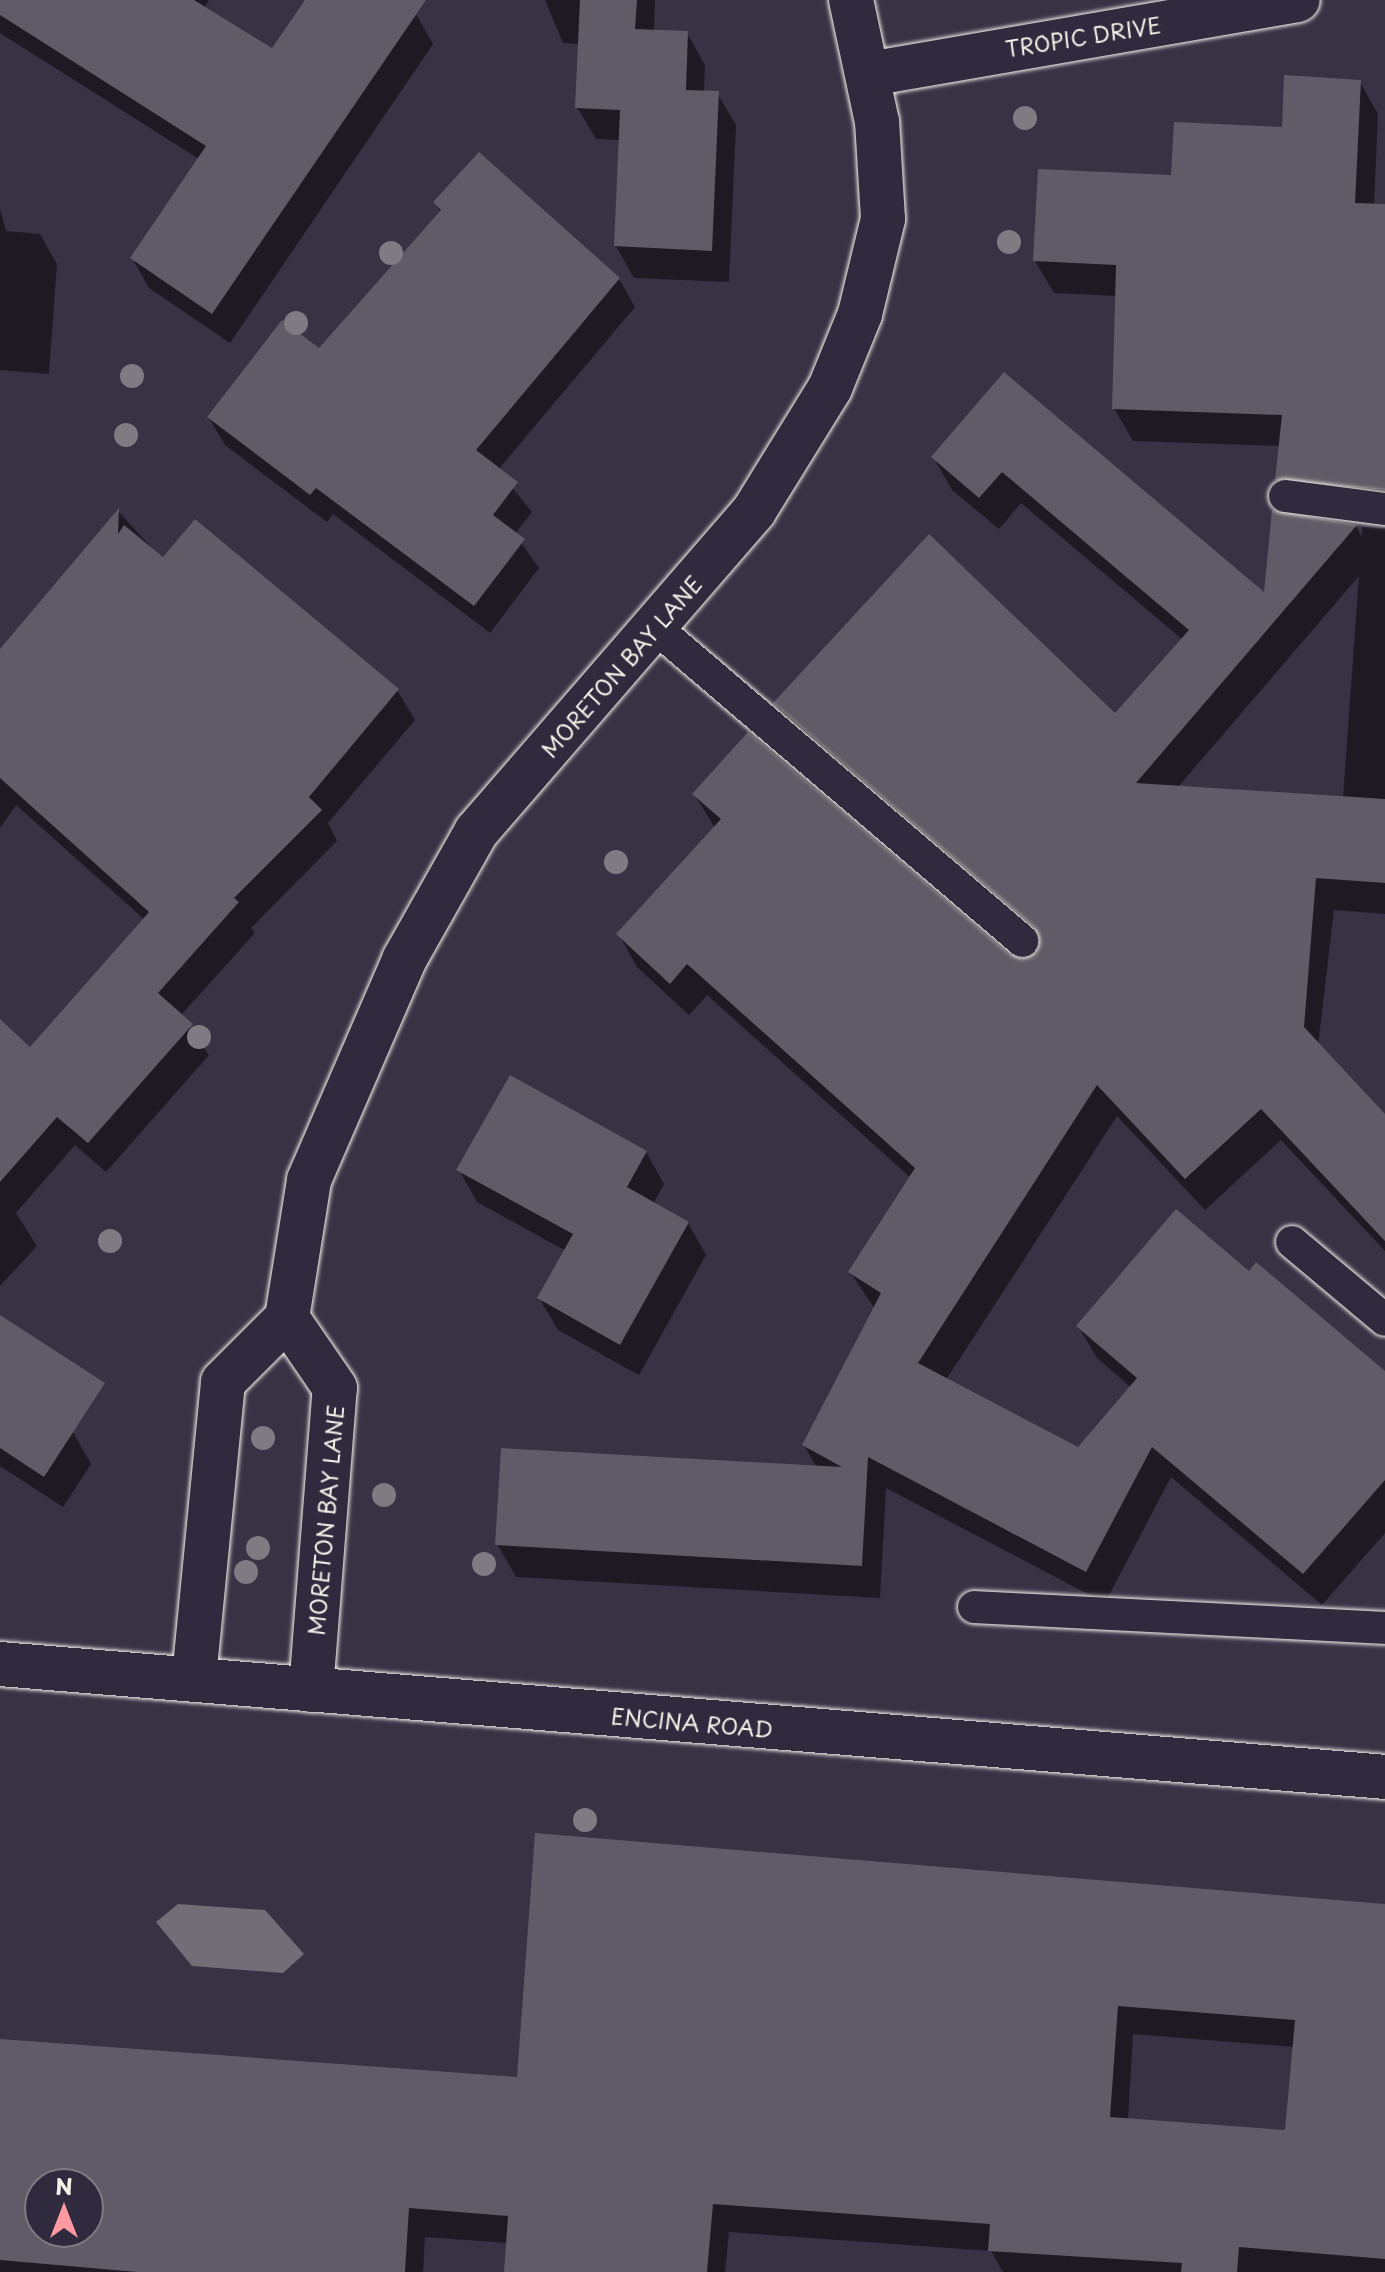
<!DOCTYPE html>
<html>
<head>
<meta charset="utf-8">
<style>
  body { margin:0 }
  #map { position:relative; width:1385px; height:2272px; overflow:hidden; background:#373244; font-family:"Playpen Sans",sans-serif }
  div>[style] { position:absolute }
  .water>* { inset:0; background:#726e77 }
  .shadow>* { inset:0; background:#0007 }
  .building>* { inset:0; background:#5f5c67 }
  .roads { filter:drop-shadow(0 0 2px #f4f1e8) drop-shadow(0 0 2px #f4f1e8) }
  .lane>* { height:32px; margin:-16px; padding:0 16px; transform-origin:16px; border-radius:16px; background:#2f2a3d }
  .street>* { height:44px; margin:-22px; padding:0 22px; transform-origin:22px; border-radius:22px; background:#2f2a3d }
  .trees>* { width:24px; height:24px; margin:-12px; border-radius:50%; background:#807b83 }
  span { translate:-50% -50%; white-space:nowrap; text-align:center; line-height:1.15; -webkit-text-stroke:8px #2f2a3d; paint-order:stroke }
  .street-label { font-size:22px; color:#f4f1e8 }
  .north { position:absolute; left:24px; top:2168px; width:80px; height:80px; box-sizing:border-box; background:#2f2a3d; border:2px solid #7e7a81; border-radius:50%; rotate:0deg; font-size:22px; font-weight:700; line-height:32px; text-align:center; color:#f4f1e8 }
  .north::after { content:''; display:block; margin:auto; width:28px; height:36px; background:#ff9aa2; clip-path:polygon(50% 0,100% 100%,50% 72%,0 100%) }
</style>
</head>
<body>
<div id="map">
  <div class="water">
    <i style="clip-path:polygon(178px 1904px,265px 1910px,304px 1954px,283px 1973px,192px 1966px,156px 1922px)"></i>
  </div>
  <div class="shadow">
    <i style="clip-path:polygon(0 0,209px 0,204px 8px,273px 50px,307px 0,395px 0,416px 14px,433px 44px,230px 343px,149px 288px,132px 258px,199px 159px,0 33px)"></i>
    <i style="clip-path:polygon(545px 0,655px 0,654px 32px,687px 33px,705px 65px,704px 93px,717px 93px,736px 125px,729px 282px,634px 278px,616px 246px,620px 140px,596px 139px,577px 107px,580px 44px,563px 43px)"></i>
    <i style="clip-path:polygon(1360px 82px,1378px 114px,1374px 205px,1385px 206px,1385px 520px,1296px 512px,1277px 480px,1281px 446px,1133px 441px,1114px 408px,1118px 296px,1054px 293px,1035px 261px,1173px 177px,1284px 129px)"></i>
    <i style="clip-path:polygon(435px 203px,619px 279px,635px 307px,498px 470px,532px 512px,515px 534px,539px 568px,490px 633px,333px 514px,327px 522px,225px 445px,209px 418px,320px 351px,441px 213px)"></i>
    <i style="clip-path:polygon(0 209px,6px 231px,40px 234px,57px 264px,49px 374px,0 370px)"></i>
    <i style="clip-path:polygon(evenodd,1004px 375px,1266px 596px,1356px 526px,1362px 537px,1362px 527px,1385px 528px,1385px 914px,1334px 910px,1318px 1046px,1385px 1117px,1385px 1251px,1281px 1140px,1205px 1210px,1117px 1116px,946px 1380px,1079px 1450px,1132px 1388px,1097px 1358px,1078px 1326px,1249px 1274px,1385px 1374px,1385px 1533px,1322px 1605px,1171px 1477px,1105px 1603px,886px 1488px,880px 1598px,516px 1577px,497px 1544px,817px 1468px,804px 1445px,875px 1309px,850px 1272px,911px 1178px,707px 995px,689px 1015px,637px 967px,619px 935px,715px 828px,694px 794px,1009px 958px,1039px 954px,1038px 944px,794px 736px,775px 703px,1115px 716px,1183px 640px,1021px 503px,999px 529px,952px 490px,933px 457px,1004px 375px,1359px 576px,1343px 798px,1178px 787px,1359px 576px)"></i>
    <i style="clip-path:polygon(119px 512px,163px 560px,397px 690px,415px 720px,328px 823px,337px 841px,251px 928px,255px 933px,181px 1015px,209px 1055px,106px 1172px,75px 1145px,16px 1213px,37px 1246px,0 1286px,0 1040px,31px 1050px,145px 920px,16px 805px,0 828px,0 652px)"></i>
    <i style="clip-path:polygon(646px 1152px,664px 1184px,653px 1204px,688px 1223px,706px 1255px,639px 1375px,558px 1330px,539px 1298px,566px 1251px,477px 1202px,459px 1170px)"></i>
    <i style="clip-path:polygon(0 1386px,73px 1432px,91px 1464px,63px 1507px,0 1466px)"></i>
    <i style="clip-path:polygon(evenodd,537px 1835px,1385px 1905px,1385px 2272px,1003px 2272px,991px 2251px,729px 2232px,725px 2272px,506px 2272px,508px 2243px,425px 2237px,423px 2272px,0 2272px,0 2041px,519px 2079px,537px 1835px,1133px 2034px,1294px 2047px,1287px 2132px,1128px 2120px,1133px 2034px,537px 1835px,40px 2184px,88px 2184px,88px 2232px,40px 2232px,40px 2184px)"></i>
  </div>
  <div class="building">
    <i style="clip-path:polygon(0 0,194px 0,272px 48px,305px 0,426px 0,212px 314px,130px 258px,206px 146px,0 15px)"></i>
    <i style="clip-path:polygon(580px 0,637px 0,635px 29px,688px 31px,686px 90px,719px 91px,712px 251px,614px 246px,620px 110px,575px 108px)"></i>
    <i style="clip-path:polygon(1284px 75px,1361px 80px,1355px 203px,1385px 204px,1385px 490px,1275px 480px,1282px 415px,1112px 409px,1116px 265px,1033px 261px,1038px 169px,1171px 175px,1174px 122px,1282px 127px)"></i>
    <i style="clip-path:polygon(479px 152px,620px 278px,476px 450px,518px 482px,493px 515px,525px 539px,474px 606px,316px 488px,310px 495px,207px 417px,282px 320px,319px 348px,441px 210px,433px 202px)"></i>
    <i style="clip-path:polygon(1004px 372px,1264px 592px,1272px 510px,1357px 525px,1136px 783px,1385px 799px,1385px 883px,1316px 878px,1304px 1027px,1385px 1114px,1385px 1241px,1261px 1109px,1185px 1179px,1097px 1085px,918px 1363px,1078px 1447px,1137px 1378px,1076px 1326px,1176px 1209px,1249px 1271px,1256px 1262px,1385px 1371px,1385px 1480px,1303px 1574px,1152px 1447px,1086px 1572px,868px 1457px,862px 1566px,495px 1545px,501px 1448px,842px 1467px,802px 1445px,881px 1293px,848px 1272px,915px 1168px,687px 964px,670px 984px,616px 934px,721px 819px,692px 794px,748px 732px,1010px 955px,1037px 953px,1034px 927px,773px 703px,929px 534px,1115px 713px,1189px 630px,1002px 472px,979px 498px,931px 457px)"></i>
    <i style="clip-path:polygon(119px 508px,118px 534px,124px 525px,163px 557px,195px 519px,399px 689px,309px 797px,322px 810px,234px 898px,239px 902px,158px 993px,193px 1024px,88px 1143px,57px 1117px,0 1182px,0 1019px,30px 1047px,149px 912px,0 778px,0 649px)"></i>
    <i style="clip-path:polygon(510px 1075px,647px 1151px,627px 1187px,689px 1222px,620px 1345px,537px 1298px,573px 1234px,456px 1170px)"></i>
    <i style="clip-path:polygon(0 1315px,105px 1383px,44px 1477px,0 1448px)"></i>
    <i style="clip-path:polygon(evenodd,535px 1833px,1385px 1904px,1385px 2259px,1239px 2247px,1237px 2272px,1181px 2272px,1182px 2263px,988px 2251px,990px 2224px,713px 2204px,707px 2272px,504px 2272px,508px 2216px,409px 2208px,405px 2272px,137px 2272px,0 2260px,0 2039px,517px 2077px,535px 1833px,1118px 2006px,1295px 2020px,1285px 2130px,1110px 2117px,1118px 2006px,535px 1833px,40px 2184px,88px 2184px,88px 2232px,40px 2232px,40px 2184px)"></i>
  </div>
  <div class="roads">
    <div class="lane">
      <i style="left:1285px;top:496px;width:101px;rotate:7.4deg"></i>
      <i style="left:656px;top:628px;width:482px;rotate:40.5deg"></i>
      <i style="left:1292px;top:1242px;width:121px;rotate:40deg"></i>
      <i style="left:974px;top:1607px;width:412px;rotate:2.9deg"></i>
    </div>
    <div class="street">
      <i style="left:869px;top:74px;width:435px;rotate:-9.8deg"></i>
      <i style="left:0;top:1664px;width:1390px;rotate:4.66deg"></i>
      <i style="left:194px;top:1678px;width:297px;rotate:-84.4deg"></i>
      <i style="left:223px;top:1382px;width:91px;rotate:-45deg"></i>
      <i style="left:311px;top:1690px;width:303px;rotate:-85.5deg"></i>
      <i style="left:335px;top:1388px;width:85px;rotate:-124.4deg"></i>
      <i style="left:287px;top:1318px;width:140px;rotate:-80.9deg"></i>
      <i style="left:309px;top:1180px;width:240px;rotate:-66.6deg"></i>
      <i style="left:404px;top:960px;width:147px;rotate:-60.6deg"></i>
      <i style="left:476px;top:832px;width:425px;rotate:-49.1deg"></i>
      <i style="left:754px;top:511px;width:145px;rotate:-58.3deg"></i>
      <i style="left:830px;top:388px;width:80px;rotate:-67.9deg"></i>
      <i style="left:860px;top:314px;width:98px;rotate:-76.4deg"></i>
      <i style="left:883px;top:219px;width:97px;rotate:-93.5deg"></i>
      <i style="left:877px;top:122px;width:125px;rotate:-102deg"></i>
    </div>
  </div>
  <div class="trees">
    <i style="left:1025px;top:118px"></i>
    <i style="left:1009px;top:242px"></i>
    <i style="left:391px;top:253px"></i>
    <i style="left:296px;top:323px"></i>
    <i style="left:132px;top:376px"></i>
    <i style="left:126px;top:435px"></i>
    <i style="left:616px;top:862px"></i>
    <i style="left:199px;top:1037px"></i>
    <i style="left:110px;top:1241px"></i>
    <i style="left:263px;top:1438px"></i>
    <i style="left:384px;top:1495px"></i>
    <i style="left:258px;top:1548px"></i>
    <i style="left:484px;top:1564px"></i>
    <i style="left:246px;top:1572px"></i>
    <i style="left:585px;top:1820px"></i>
  </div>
  <div class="street-label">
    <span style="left:1083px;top:36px;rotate:-9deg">TROPIC DRIVE</span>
    <span style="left:621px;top:666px;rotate:-49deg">MORETON BAY LANE</span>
    <span style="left:325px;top:1520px;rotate:-85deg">MORETON BAY LANE</span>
    <span style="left:692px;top:1722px;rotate:5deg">ENCINA ROAD</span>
  </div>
  <div class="north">N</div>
</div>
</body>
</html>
